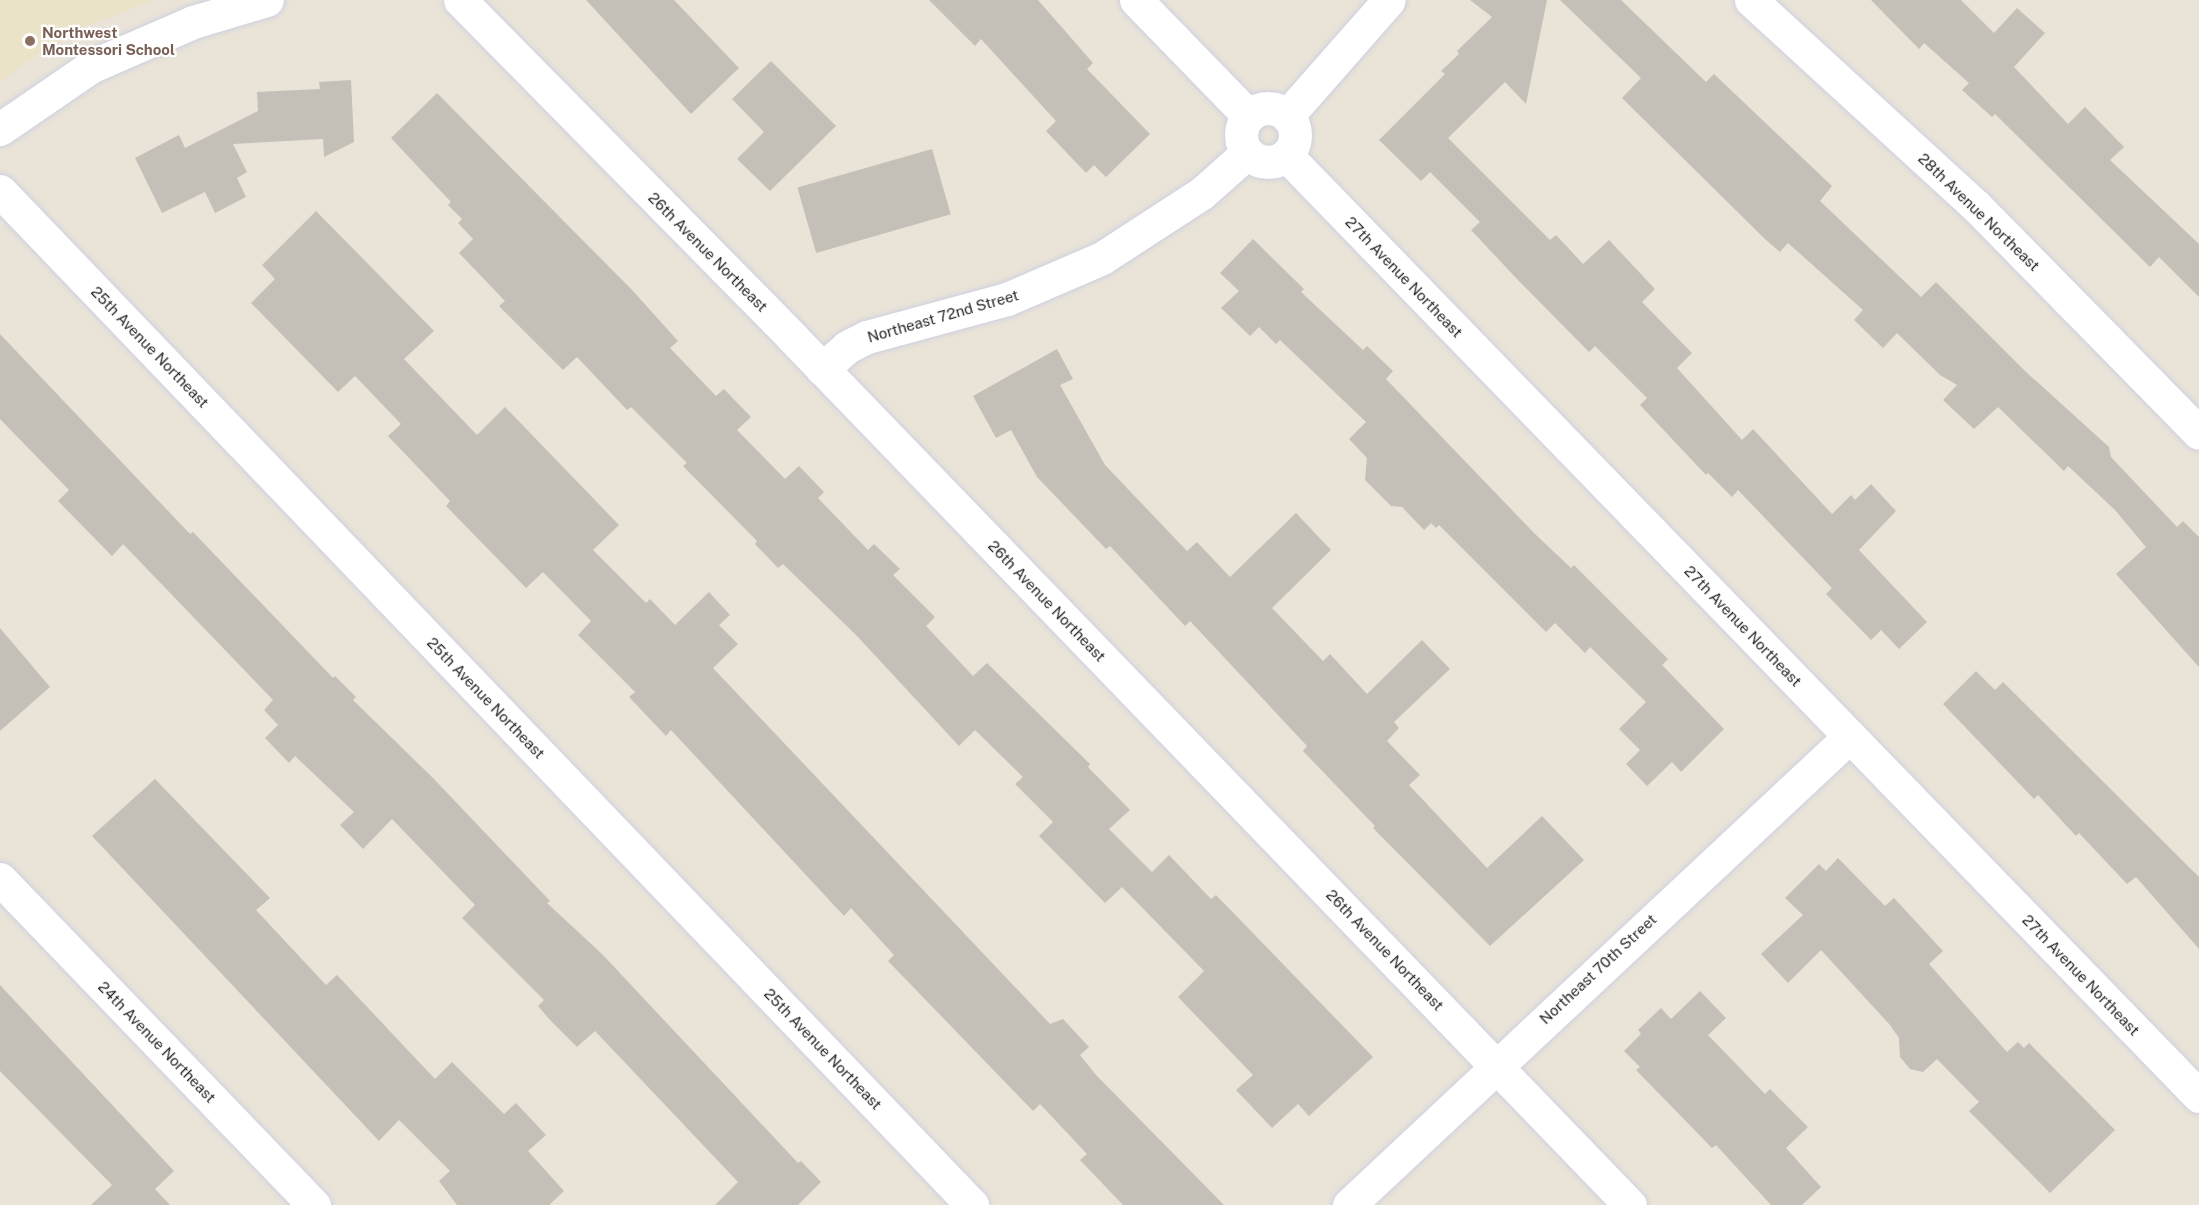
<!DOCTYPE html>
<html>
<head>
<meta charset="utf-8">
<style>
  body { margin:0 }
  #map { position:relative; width:2199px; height:1205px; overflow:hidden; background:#e9e3d8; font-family:"Public Sans",sans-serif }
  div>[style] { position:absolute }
  .education>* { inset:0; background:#ebe3c7 }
  .building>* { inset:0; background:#c4c0b8; transform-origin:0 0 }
  .roads { filter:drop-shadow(0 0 2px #ced0e0) drop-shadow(0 0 2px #ced0e0) }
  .street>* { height:33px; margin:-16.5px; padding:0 16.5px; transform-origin:16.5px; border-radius:16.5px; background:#fff }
  .street>.ring { margin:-16.5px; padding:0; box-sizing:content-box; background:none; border:33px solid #fff; border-radius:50% }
  .secondary>* { height:33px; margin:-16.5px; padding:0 16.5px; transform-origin:16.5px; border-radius:16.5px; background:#fff }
  .dots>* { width:16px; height:16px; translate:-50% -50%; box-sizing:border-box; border:3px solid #fff; border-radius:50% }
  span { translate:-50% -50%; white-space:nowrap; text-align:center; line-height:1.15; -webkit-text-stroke:4.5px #fff; paint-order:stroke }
  .education-label { font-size:15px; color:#785e54; font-weight:700 }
  .left { translate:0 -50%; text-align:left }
  .street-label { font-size:15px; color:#272727 }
</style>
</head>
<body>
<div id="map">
  <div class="education">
    <i style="clip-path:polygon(0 0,156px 0,83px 27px,35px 56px,0 83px)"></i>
  </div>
  <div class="building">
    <i style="clip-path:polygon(586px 0,674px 0,739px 68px,691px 114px)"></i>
    <i style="clip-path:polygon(929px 0,1038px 0,1093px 63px,1087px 69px,1150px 134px,1106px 177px,1094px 165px,1086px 173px,1046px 131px,1056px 121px,981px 39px,975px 46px)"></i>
    <i style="clip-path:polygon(1470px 0,1547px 0,1526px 104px,1505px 82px,1448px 138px,1550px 240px,1556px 235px,1583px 264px,1609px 240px,1655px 289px,1642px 302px,1692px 353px,1677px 368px,1742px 440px,1753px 429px,1832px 514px,1851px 495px,1855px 500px,1871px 484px,1896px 511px,1859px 550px,1927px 622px,1899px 649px,1881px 630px,1871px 640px,1826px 594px,1832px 588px,1738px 490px,1732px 497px,1708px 473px,1706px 475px,1640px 405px,1647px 398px,1595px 346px,1589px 352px,1517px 279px,1471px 230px,1480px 222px,1430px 172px,1421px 181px,1379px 140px,1445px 74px,1441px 71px,1459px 54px,1457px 51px,1492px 17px)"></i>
    <i style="clip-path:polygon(1560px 0,1621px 0,1706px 82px,1714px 74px,1832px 186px,1820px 201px,1921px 297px,1936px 282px,2025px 371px,2109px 447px,2111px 457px,2177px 527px,2183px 521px,2199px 537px,2199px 667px,2116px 574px,2146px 547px,2115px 510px,2068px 466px,2064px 471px,1998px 407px,1974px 429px,1943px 400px,1957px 385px,1940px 375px,1897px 333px,1883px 348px,1854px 320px,1863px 310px,1788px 243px,1780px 252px,1766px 240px,1622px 98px,1641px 78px)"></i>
    <i style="clip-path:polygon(1871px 0,1961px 0,1994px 33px,2017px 8px,2045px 33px,2014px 67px,2068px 124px,2085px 107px,2124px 147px,2110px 160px,2199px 244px,2199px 297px,2159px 257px,2150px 267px,1995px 114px,1992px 117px,1962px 90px,1969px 83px,1924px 43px,1919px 49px)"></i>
    <i style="clip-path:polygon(771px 61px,836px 126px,770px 191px,737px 159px,764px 132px,732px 99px)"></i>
    <i style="clip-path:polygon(351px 80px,354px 142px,324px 157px,323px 139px,233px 144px,247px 172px,237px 178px,246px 197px,215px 213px,205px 192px,162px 213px,135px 158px,179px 135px,185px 148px,258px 111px,257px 92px,320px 89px,319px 82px)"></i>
    <i style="clip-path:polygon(437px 93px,633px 291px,678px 341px,670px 348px,716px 396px,724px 389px,751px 417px,737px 430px,785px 479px,799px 466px,824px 492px,818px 498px,868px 550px,874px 544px,900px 569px,893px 575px,935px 617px,926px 626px,973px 676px,987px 663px,1090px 764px,1088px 767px,1130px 810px,1109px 829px,1152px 872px,1169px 855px,1211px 899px,1216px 895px,1373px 1057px,1309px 1116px,1298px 1104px,1272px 1128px,1236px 1090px,1253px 1075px,1178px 997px,1204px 971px,1122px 887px,1105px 903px,1039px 836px,1053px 822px,1015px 784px,1023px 777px,975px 730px,959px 746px,857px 636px,783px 564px,778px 568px,755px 544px,757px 541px,683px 466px,687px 463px,631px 407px,627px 410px,577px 357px,563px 370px,499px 306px,505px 301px,459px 253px,473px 239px,458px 223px,462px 219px,448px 205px,451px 202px,391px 138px)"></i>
    <i style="left:932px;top:149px;width:68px;height:140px;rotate:74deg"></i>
    <i style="clip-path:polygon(316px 211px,434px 331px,404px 359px,477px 435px,505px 407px,619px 525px,593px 550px,646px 603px,650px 599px,675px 625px,709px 592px,730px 615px,719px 625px,738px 644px,713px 668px,1050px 1024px,1063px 1019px,1089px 1047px,1080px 1055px,1096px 1075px,1224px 1205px,1123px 1205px,1080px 1160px,1087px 1154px,1040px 1104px,1033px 1111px,888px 961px,894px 955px,851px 908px,844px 916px,671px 730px,666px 736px,629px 697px,635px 692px,578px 635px,591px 621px,543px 572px,526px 588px,446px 506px,450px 501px,388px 436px,401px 424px,355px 376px,338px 392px,251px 303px,275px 279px,262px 265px)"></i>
    <i style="clip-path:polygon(1253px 239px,1304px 289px,1301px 292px,1363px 350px,1367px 346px,1393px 371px,1386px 379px,1535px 534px,1571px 568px,1574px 565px,1668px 659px,1662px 665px,1724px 729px,1681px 772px,1672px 762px,1647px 786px,1626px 764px,1640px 750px,1619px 729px,1646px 702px,1590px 647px,1585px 653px,1555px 623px,1546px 632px,1439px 525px,1436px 528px,1431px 523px,1424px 530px,1402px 507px,1391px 506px,1365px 480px,1367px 458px,1349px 439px,1366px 422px,1280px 340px,1276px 344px,1259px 327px,1250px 336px,1221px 308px,1239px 291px,1220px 273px)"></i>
    <i style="clip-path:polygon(0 334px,190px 534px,193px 532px,333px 678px,335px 676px,356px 697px,353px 700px,433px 778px,550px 901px,547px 903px,602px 954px,798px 1163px,801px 1161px,821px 1182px,798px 1205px,715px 1205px,738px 1182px,595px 1031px,577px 1047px,550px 1020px,538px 1006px,544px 1000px,462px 918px,475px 905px,392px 819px,363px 849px,340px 825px,354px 812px,295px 756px,289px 763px,265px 738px,278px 725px,264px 710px,273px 700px,123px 544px,112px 556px,58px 501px,69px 490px,0 419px)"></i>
    <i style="clip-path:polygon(1057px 349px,1073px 379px,1060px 385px,1105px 465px,1187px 551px,1197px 542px,1230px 577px,1296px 513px,1331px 550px,1272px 608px,1323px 661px,1330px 654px,1367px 694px,1422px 640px,1450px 669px,1394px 722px,1399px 728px,1387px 741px,1420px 775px,1409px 785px,1487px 868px,1542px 816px,1584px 860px,1490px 946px,1373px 828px,1375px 826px,1303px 751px,1307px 746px,1190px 621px,1185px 626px,1110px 546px,1106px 549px,1037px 477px,1011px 430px,996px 438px,973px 396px)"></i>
    <i style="clip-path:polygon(0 628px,50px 687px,0 731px)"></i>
    <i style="clip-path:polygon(1976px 671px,1995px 690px,2003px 682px,2199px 877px,2199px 949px,2136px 877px,2127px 884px,2079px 833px,2076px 836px,2038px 795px,2034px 799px,1943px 704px)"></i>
    <i style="clip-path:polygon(155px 779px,270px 898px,256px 910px,326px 985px,337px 975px,435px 1079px,452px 1062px,504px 1114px,516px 1103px,546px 1135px,528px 1151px,564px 1191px,549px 1205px,457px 1205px,439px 1181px,450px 1171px,399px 1120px,379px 1141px,92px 836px)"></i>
    <i style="clip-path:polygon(1838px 858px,1885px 906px,1894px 898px,1943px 951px,1929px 964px,2007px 1052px,2018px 1042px,2024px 1048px,2029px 1043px,2115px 1130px,2050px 1193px,1969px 1111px,1979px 1102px,1937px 1059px,1923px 1072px,1910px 1069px,1900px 1057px,1899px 1038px,1890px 1025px,1821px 950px,1788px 983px,1761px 954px,1803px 915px,1785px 898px,1819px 864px,1826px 871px)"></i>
    <i style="clip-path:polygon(0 985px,174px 1171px,155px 1189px,170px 1205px,91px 1205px,112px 1185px,0 1071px)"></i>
    <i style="clip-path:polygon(1700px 991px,1726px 1018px,1708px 1035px,1765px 1094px,1770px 1089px,1808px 1127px,1786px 1148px,1821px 1187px,1802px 1205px,1771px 1205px,1716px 1145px,1712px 1148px,1636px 1070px,1640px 1067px,1624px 1051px,1641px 1034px,1638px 1030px,1661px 1008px,1671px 1019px)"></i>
  </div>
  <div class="roads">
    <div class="street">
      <i style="left:460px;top:0;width:472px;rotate:45.4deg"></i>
      <i style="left:791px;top:336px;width:1208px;rotate:46.01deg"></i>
      <i style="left:1136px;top:0;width:161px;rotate:45.8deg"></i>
      <i style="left:1751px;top:0;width:305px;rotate:42.5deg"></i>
      <i style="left:1976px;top:206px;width:318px;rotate:45.5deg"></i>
      <i class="ring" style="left:1241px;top:108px;width:21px;height:21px"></i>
      <i style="left:1287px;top:116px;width:154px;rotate:-48.7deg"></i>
      <i style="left:0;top:129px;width:112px;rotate:-34.4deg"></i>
      <i style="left:92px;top:66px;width:110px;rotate:-23.5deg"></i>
      <i style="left:193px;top:22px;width:77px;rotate:-16.6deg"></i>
      <i style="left:1286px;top:155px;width:1311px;rotate:45.87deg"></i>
      <i style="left:822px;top:369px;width:33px;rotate:-41deg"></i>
      <i style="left:847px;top:347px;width:22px;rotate:-27deg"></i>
      <i style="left:867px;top:337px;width:145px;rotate:-15.2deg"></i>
      <i style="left:1007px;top:299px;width:103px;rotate:-23.3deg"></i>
      <i style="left:1102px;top:258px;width:119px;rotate:-33deg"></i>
      <i style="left:1202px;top:193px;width:60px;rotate:-41.6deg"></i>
      <i style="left:0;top:879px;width:453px;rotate:46.1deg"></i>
      <i style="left:1349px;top:1205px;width:686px;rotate:-43.11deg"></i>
    </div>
    <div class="secondary">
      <i style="left:0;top:191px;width:1405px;rotate:46.21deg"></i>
    </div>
  </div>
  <div class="dots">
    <i style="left:30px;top:41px;background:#8d6e63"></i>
  </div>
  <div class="education-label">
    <span class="left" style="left:42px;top:41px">Northwest<br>Montessori School</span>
  </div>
  <div class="street-label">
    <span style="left:1979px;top:212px;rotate:44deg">28th Avenue Northeast</span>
    <span style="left:708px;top:252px;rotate:45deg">26th Avenue Northeast</span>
    <span style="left:1404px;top:277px;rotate:46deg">27th Avenue Northeast</span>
    <span style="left:943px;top:316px;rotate:-16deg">Northeast 72nd Street</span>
    <span style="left:150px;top:347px;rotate:46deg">25th Avenue Northeast</span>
    <span style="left:1047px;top:601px;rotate:46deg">26th Avenue Northeast</span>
    <span style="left:1743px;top:626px;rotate:46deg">27th Avenue Northeast</span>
    <span style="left:486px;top:698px;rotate:46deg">25th Avenue Northeast</span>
    <span style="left:1385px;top:950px;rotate:46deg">26th Avenue Northeast</span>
    <span style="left:1598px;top:969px;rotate:-43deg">Northeast 70th Street</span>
    <span style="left:2081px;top:975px;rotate:46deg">27th Avenue Northeast</span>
    <span style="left:157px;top:1042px;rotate:46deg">24th Avenue Northeast</span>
    <span style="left:823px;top:1049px;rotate:46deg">25th Avenue Northeast</span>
  </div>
</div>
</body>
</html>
